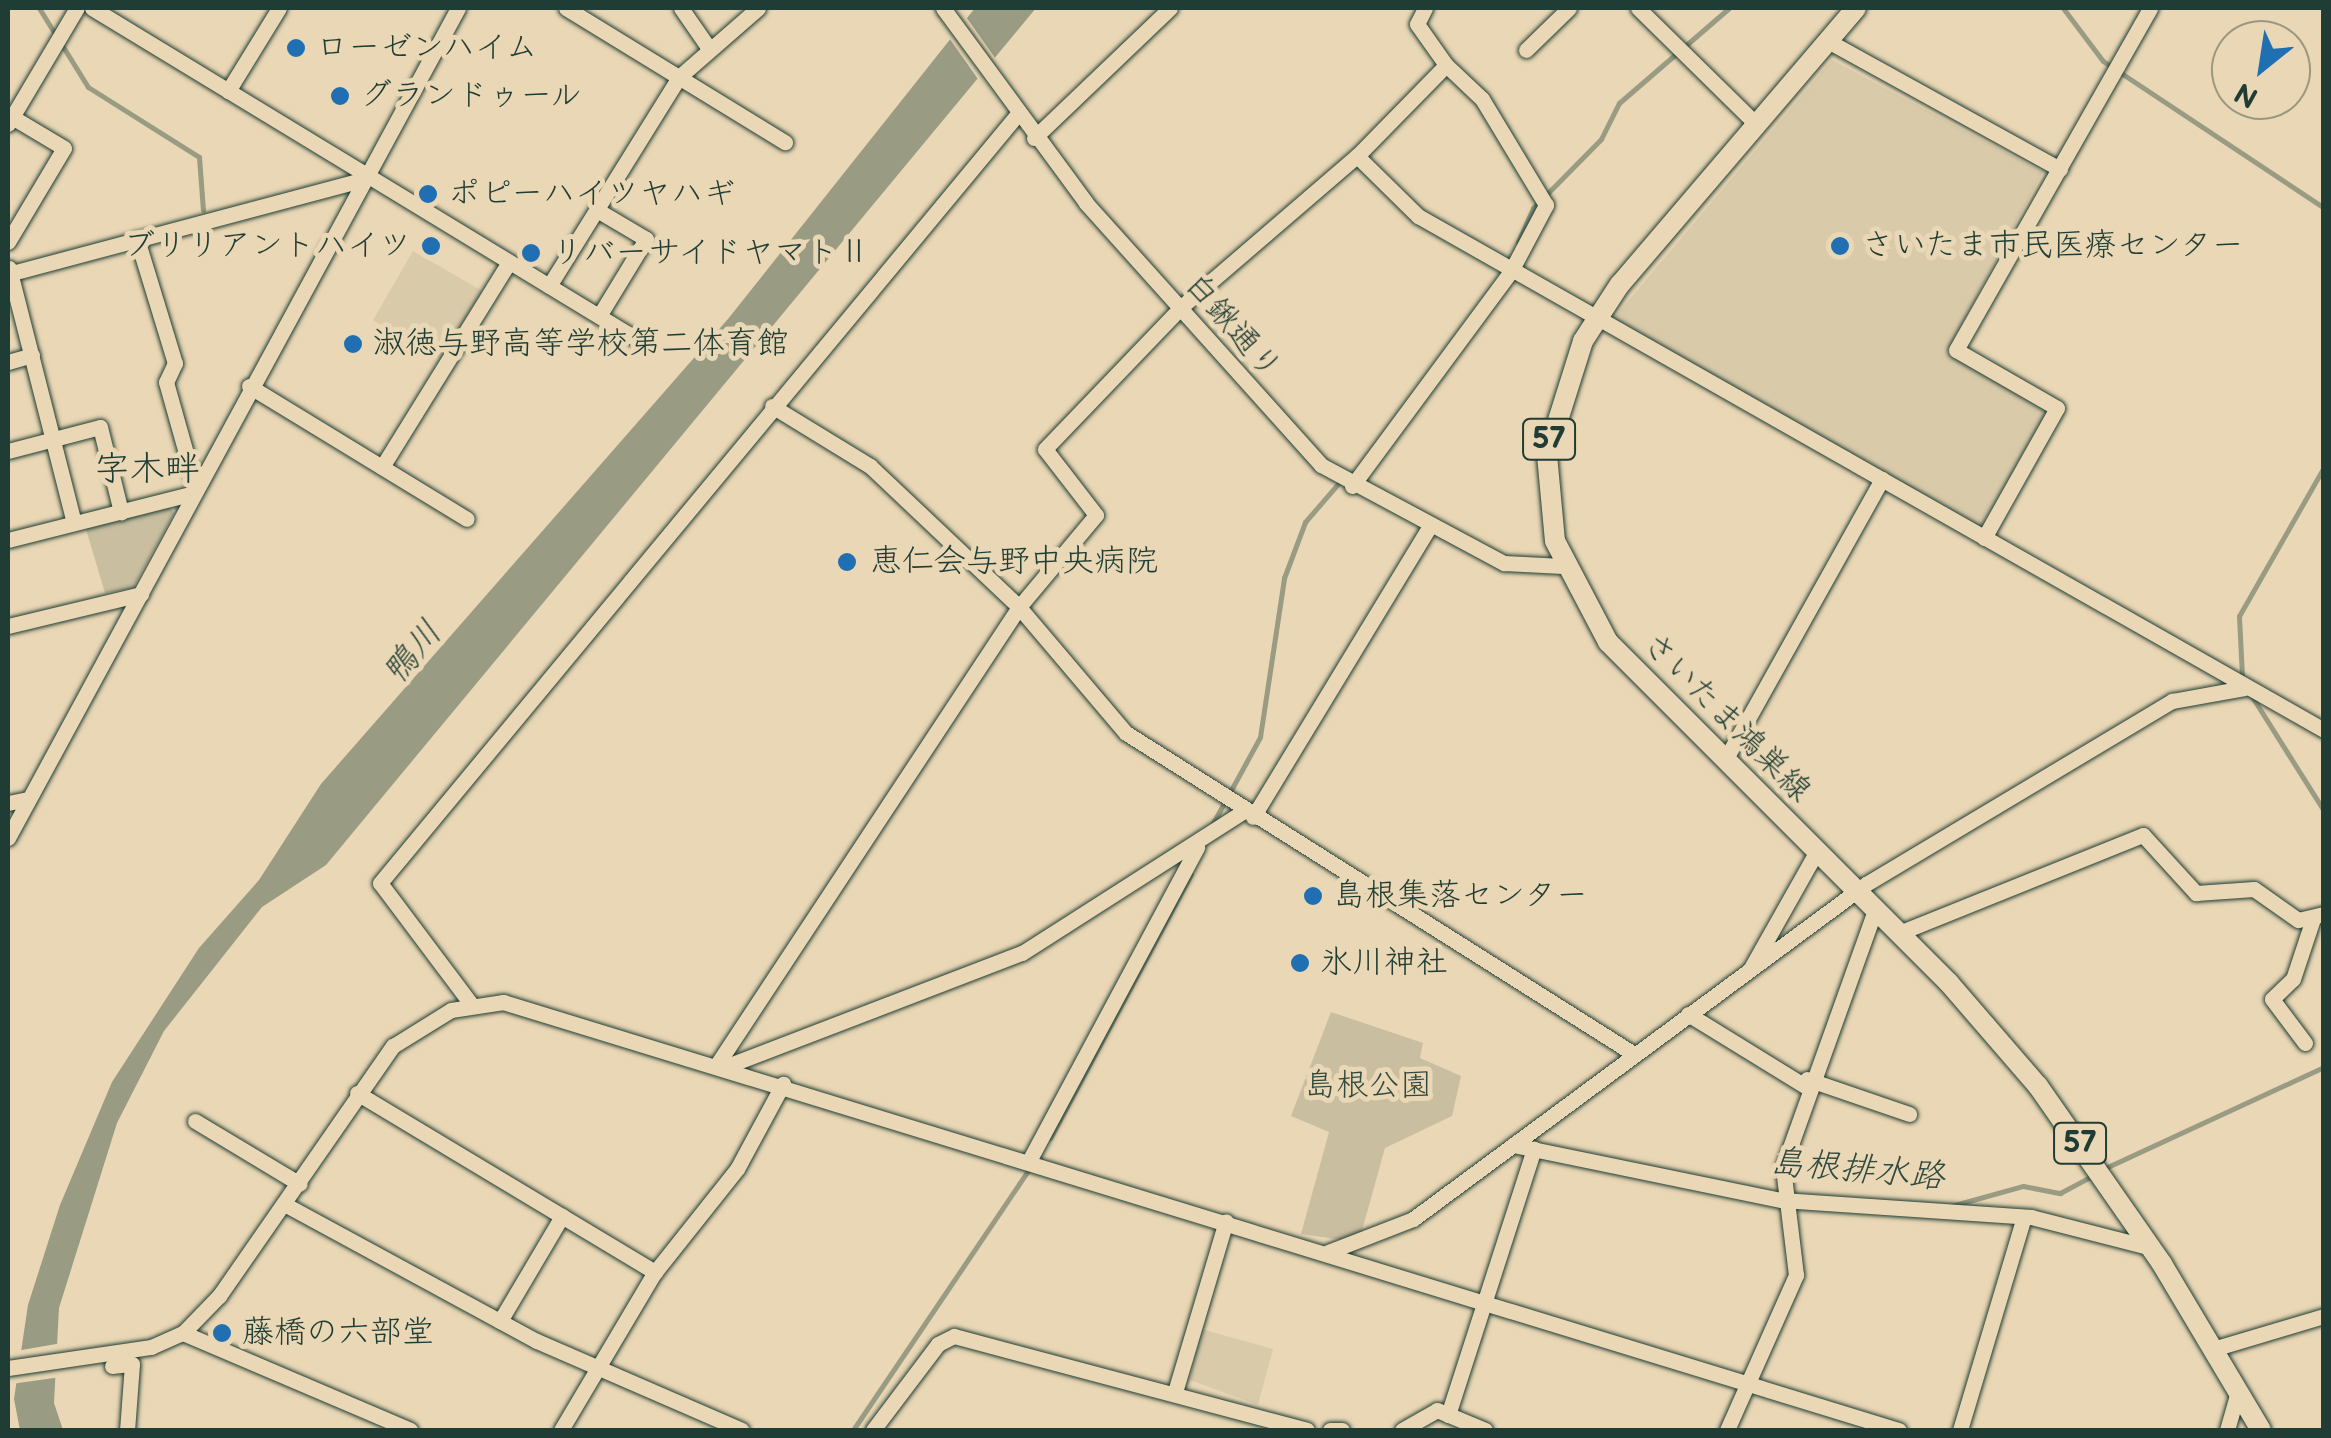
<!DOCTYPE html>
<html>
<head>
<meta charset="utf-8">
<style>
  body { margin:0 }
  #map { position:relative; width:2331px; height:1438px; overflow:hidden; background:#ead7b5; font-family:"Balsamiq Sans","Klee One",sans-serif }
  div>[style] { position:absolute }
  .built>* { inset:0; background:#d9caaa; transform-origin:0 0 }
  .green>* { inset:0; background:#c9bea0 }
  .water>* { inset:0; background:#999b82 }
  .pier>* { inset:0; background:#ead7b5 }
  .stream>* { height:5px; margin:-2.5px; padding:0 2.5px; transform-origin:2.5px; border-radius:2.5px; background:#999b82 }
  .roads { filter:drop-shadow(0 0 2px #1f3d34) drop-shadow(0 0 2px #1f3d34) }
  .minor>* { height:15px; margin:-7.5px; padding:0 7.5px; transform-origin:7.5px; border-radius:7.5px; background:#ead7b5 }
  .major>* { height:20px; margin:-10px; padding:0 10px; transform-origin:10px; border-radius:10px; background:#ead7b5 }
  .dots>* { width:28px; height:28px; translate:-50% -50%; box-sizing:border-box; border:5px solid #ead7b5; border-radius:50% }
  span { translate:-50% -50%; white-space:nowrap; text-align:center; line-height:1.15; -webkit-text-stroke:10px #ead7b5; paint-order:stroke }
  .shield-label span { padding:2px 8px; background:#ead7b5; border:2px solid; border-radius:8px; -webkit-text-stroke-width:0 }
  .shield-label { font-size:30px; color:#1f3d34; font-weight:700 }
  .poi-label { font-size:32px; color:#1f3d34 }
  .left { translate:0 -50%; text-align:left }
  .right { translate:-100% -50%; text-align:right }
  .street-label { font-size:32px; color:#1f3d34 }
  .park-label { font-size:32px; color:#304a3f }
  .neighbourhood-label { font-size:35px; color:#1f3d34 }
  .water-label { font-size:35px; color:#314b40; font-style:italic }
  .frame { position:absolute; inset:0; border:10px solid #1f3d34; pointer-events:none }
  .north { position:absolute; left:2211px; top:20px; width:100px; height:100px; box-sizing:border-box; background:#ead7b5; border:2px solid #999981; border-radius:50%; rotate:210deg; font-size:28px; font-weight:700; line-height:40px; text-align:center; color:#1f3d34 }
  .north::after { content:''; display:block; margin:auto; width:35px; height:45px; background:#1f6fb2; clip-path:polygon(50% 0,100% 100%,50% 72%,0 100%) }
</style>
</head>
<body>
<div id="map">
  <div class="built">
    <i style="clip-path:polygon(1832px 60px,2043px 172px,1947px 352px,2049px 411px,1980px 528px,1613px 319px)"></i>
    <i style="left:413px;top:251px;width:81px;height:80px;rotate:30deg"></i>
    <i style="clip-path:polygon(1201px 1329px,1273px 1349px,1258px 1405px,1190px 1380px)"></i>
  </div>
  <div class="green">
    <i style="clip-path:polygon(167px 504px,174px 513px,133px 588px,105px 593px,85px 526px)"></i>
    <i style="clip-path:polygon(1331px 1012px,1423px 1043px,1420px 1058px,1461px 1076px,1452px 1116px,1385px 1148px,1361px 1234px,1343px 1240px,1301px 1234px,1329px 1132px,1291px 1116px)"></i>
  </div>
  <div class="water">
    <i style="clip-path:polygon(975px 8px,1036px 8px,326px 865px,262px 907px,164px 1031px,117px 1123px,59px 1308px,54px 1403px,63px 1430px,20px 1430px,14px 1399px,28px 1305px,60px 1205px,112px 1082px,199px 948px,259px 880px,321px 784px,728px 319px)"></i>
  </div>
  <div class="pier">
    <i style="clip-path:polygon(964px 14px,998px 62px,980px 82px,947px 35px)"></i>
    <i style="clip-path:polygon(62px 1343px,61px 1377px,11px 1384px,16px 1351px)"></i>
  </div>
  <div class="stream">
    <i style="left:39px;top:8px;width:93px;rotate:58.2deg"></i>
    <i style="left:88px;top:87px;width:131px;rotate:32.2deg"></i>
    <i style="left:199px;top:157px;width:53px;rotate:85.7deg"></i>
    <i style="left:2063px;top:8px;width:66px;rotate:53deg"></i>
    <i style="left:2103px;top:61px;width:265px;rotate:33.6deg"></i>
    <i style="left:1518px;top:242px;width:37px;rotate:-66deg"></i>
    <i style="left:1533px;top:208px;width:97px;rotate:-45.4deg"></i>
    <i style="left:1601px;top:139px;width:40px;rotate:-63.4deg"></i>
    <i style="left:1619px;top:103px;width:145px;rotate:-40.8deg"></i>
    <i style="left:2242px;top:676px;width:60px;rotate:-92.9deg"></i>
    <i style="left:2239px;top:616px;width:172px;rotate:-60.3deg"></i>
    <i style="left:2251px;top:695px;width:137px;rotate:57.8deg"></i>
    <i style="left:1213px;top:823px;width:98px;rotate:-61.3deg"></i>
    <i style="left:1260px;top:737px;width:161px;rotate:-81.4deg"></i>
    <i style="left:1284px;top:578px;width:60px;rotate:-69.4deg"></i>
    <i style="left:1305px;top:522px;width:58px;rotate:-49.2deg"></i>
    <i style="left:1050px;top:1138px;width:299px;rotate:-61.9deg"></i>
    <i style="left:2101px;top:1170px;width:246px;rotate:-24.8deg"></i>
    <i style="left:1951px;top:1206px;width:75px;rotate:-15.5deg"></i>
    <i style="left:2023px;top:1186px;width:38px;rotate:11deg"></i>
    <i style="left:2060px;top:1193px;width:36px;rotate:-28deg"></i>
    <i style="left:853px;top:1430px;width:316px;rotate:-56deg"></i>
  </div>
  <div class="roads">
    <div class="minor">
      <i style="left:92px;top:8px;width:639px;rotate:31.3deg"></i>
      <i style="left:566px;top:8px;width:257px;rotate:31.5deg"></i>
      <i style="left:681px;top:8px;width:47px;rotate:55.3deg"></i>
      <i style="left:943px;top:8px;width:242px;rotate:53.7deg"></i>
      <i style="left:1086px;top:203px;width:352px;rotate:48.1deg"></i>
      <i style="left:1321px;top:465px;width:208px;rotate:28.2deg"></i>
      <i style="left:1504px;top:563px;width:59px;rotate:2.9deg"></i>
      <i style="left:1638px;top:8px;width:167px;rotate:44.5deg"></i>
      <i style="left:1828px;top:41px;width:265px;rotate:28.9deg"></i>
      <i style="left:1526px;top:50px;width:60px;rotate:-44.3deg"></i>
      <i style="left:228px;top:91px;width:97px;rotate:-58.4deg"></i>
      <i style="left:8px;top:124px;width:135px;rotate:-59.3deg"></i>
      <i style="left:1034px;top:138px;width:188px;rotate:-43.7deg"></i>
      <i style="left:1357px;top:156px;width:86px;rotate:44.5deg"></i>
      <i style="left:1418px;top:216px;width:1042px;rotate:29.57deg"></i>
      <i style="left:597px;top:210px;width:57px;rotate:30.6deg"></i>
      <i style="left:646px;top:239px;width:90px;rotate:121.4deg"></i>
      <i style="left:137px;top:239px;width:130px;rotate:73deg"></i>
      <i style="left:175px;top:363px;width:21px;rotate:115deg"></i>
      <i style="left:166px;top:382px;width:111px;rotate:74.3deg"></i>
      <i style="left:8px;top:242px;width:109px;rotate:-59.2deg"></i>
      <i style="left:64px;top:148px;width:61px;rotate:-149.2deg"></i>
      <i style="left:9px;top:268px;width:263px;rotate:75.7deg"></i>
      <i style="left:8px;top:274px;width:366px;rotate:-14.9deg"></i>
      <i style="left:549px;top:286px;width:246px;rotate:-58.1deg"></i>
      <i style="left:679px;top:77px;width:105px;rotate:-41.1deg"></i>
      <i style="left:8px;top:362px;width:25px;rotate:-16deg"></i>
      <i style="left:249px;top:386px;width:255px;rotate:31.4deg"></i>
      <i style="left:772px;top:406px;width:115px;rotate:31.5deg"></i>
      <i style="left:870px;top:466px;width:205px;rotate:43.4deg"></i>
      <i style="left:1019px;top:607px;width:165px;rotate:49.7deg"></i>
      <i style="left:1126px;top:733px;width:601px;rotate:32.29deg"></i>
      <i style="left:8px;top:451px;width:95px;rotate:-14.6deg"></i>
      <i style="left:100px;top:427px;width:88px;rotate:76.1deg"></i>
      <i style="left:382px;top:467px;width:241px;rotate:-58.2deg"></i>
      <i style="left:1352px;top:486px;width:267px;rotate:-53.5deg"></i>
      <i style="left:1511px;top:271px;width:75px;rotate:-62.1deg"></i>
      <i style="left:1546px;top:205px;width:124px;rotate:-121.1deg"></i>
      <i style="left:1482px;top:99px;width:50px;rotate:-136.6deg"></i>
      <i style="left:1984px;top:538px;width:149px;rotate:-60.7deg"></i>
      <i style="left:2057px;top:408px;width:116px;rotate:-150.1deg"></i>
      <i style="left:1956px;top:350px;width:393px;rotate:-60.4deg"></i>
      <i style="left:8px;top:540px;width:192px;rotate:-14.2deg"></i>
      <i style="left:8px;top:626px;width:137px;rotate:-13.5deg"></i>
      <i style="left:1725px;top:760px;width:322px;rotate:-60.8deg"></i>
      <i style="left:8px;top:803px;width:20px;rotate:-11deg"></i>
      <i style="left:1253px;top:817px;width:339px;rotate:-58.7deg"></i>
      <i style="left:8px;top:838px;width:944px;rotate:-61.53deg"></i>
      <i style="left:1899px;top:933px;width:263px;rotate:-21.9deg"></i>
      <i style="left:2143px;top:835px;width:79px;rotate:47.6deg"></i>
      <i style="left:2196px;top:893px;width:58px;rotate:-3.9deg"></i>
      <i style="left:2254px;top:889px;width:54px;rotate:35.2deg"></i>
      <i style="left:2298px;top:920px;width:27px;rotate:-13deg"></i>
      <i style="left:1751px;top:968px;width:134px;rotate:-60.6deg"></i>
      <i style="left:471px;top:1004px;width:151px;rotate:-126.9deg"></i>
      <i style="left:380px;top:883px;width:998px;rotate:-50.33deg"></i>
      <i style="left:1688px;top:1014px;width:137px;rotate:31.6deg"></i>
      <i style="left:2305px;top:1043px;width:55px;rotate:-126.9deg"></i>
      <i style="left:2272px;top:999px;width:29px;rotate:-44deg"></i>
      <i style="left:2293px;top:979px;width:63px;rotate:-71.6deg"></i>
      <i style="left:718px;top:1063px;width:546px;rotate:-56.57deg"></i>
      <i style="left:1019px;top:607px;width:120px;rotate:-50.1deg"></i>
      <i style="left:1096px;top:515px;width:83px;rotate:-127.7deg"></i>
      <i style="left:1045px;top:449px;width:195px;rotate:-46.2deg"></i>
      <i style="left:1180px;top:308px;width:233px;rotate:-40.7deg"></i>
      <i style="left:1357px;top:156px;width:127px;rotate:-45.6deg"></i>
      <i style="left:1446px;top:65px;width:50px;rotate:-125.3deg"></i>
      <i style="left:1417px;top:24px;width:18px;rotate:-63deg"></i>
      <i style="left:727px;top:1066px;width:316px;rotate:-21deg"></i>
      <i style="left:1022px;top:953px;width:264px;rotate:-32.6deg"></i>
      <i style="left:1807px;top:1079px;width:108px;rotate:18.9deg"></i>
      <i style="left:357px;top:1093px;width:348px;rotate:31deg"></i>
      <i style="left:195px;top:1121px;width:122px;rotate:31deg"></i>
      <i style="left:1513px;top:1145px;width:275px;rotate:11.6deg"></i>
      <i style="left:1782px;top:1200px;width:250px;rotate:3.9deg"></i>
      <i style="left:2031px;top:1217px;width:125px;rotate:14.4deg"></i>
      <i style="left:1030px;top:1159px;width:354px;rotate:-61.8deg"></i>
      <i style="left:286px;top:1205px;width:285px;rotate:28.5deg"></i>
      <i style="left:537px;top:1341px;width:223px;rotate:23.5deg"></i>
      <i style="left:1328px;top:1252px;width:91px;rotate:-21.2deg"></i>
      <i style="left:1413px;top:1219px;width:563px;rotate:-36.48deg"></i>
      <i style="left:1866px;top:884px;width:357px;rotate:-30.9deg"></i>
      <i style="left:2172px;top:701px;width:73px;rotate:-10.2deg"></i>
      <i style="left:500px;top:1321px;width:122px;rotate:-59.4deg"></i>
      <i style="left:183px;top:1333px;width:247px;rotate:23.1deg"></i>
      <i style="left:2213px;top:1349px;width:116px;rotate:-16.6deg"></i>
      <i style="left:112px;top:1366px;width:20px;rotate:-6deg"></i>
      <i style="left:132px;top:1364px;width:66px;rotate:94.3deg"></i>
      <i style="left:8px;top:1368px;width:145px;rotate:-8.4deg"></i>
      <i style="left:151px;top:1347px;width:35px;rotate:-24deg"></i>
      <i style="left:183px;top:1333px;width:52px;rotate:-45.8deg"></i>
      <i style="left:219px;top:1296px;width:305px;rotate:-55.2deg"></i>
      <i style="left:393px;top:1046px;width:68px;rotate:-31.8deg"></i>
      <i style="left:451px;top:1010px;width:53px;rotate:-8.7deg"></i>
      <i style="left:503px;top:1002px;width:1460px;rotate:17.05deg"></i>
      <i style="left:1175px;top:1392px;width:178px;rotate:-73.4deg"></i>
      <i style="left:1448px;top:1415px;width:280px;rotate:-72.1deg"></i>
      <i style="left:561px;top:1430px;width:184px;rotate:-59.3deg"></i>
      <i style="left:655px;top:1272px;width:132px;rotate:-51.5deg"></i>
      <i style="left:737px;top:1169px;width:97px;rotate:-61.6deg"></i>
      <i style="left:873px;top:1430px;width:108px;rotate:-52.9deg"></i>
      <i style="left:938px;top:1344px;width:18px;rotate:-27deg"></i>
      <i style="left:954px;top:1336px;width:365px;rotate:14.9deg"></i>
      <i style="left:1330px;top:1430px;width:12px"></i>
      <i style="left:1402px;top:1430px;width:40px;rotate:-29.7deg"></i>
      <i style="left:1437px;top:1410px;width:52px;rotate:22.6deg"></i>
      <i style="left:1727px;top:1430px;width:170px;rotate:-66deg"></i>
      <i style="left:1796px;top:1275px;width:109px;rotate:-96.9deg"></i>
      <i style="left:1783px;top:1167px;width:273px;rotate:-70.3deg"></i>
      <i style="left:1960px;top:1430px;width:222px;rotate:-73.3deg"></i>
      <i style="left:2227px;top:1430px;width:40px;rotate:-74deg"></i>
    </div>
    <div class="major">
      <i style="left:1856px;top:8px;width:363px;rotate:130.5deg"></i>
      <i style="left:1620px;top:284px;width:68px;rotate:123deg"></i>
      <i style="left:1583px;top:341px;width:120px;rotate:107.5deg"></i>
      <i style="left:1547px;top:455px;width:86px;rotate:84.7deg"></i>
      <i style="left:1555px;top:541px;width:114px;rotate:62.3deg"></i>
      <i style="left:1608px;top:642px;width:482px;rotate:45deg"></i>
      <i style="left:1949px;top:983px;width:136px;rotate:49.2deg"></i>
      <i style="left:2038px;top:1086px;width:217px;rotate:55.1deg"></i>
      <i style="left:2162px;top:1264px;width:193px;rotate:59.2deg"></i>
    </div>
  </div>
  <div class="dots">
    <i style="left:296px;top:48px;background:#1f6fb2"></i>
    <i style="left:340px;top:96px;background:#1f6fb2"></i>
    <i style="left:428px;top:194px;background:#1f6fb2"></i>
    <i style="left:431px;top:246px;background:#1f6fb2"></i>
    <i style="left:1840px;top:246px;background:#1f6fb2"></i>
    <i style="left:531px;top:253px;background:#1f6fb2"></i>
    <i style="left:353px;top:344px;background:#1f6fb2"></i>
    <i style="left:847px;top:562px;background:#1f6fb2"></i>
    <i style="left:1313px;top:896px;background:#1f6fb2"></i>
    <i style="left:1300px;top:963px;background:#1f6fb2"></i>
    <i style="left:222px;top:1333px;background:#1f6fb2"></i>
  </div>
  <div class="shield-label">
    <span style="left:1549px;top:439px">57</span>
    <span style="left:2080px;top:1143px">57</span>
  </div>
  <div class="poi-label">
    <span class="left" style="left:316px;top:48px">ローゼンハイム</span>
    <span class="left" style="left:360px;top:96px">グランドゥール</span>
    <span class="left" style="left:448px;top:194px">ポピーハイツヤハギ</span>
    <span class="right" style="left:411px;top:246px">ブリリアントハイツ</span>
    <span class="left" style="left:1862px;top:246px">さいたま市民医療センター</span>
    <span class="left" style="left:551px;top:253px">リバーサイドヤマトⅡ</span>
    <span class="left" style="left:373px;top:344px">淑徳与野高等学校第二体育館</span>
    <span class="left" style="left:870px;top:562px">恵仁会与野中央病院</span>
    <span class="left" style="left:1333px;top:896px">島根集落センター</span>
    <span class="left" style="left:1320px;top:963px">氷川神社</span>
    <span class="left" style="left:242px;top:1333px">藤橋の六部堂</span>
  </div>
  <div class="street-label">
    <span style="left:1232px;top:327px;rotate:49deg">白鍬通り</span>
    <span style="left:1726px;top:718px;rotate:45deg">さいたま鴻巣線</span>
  </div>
  <div class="park-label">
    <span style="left:1368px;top:1086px">島根公園</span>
  </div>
  <div class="neighbourhood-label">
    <span style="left:147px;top:470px">字木畔</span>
  </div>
  <div class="water-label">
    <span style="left:413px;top:653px;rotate:-50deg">鴨川</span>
    <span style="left:1857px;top:1170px;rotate:5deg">島根排水路</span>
  </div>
  <div class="frame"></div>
  <div class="north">N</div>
</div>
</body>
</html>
